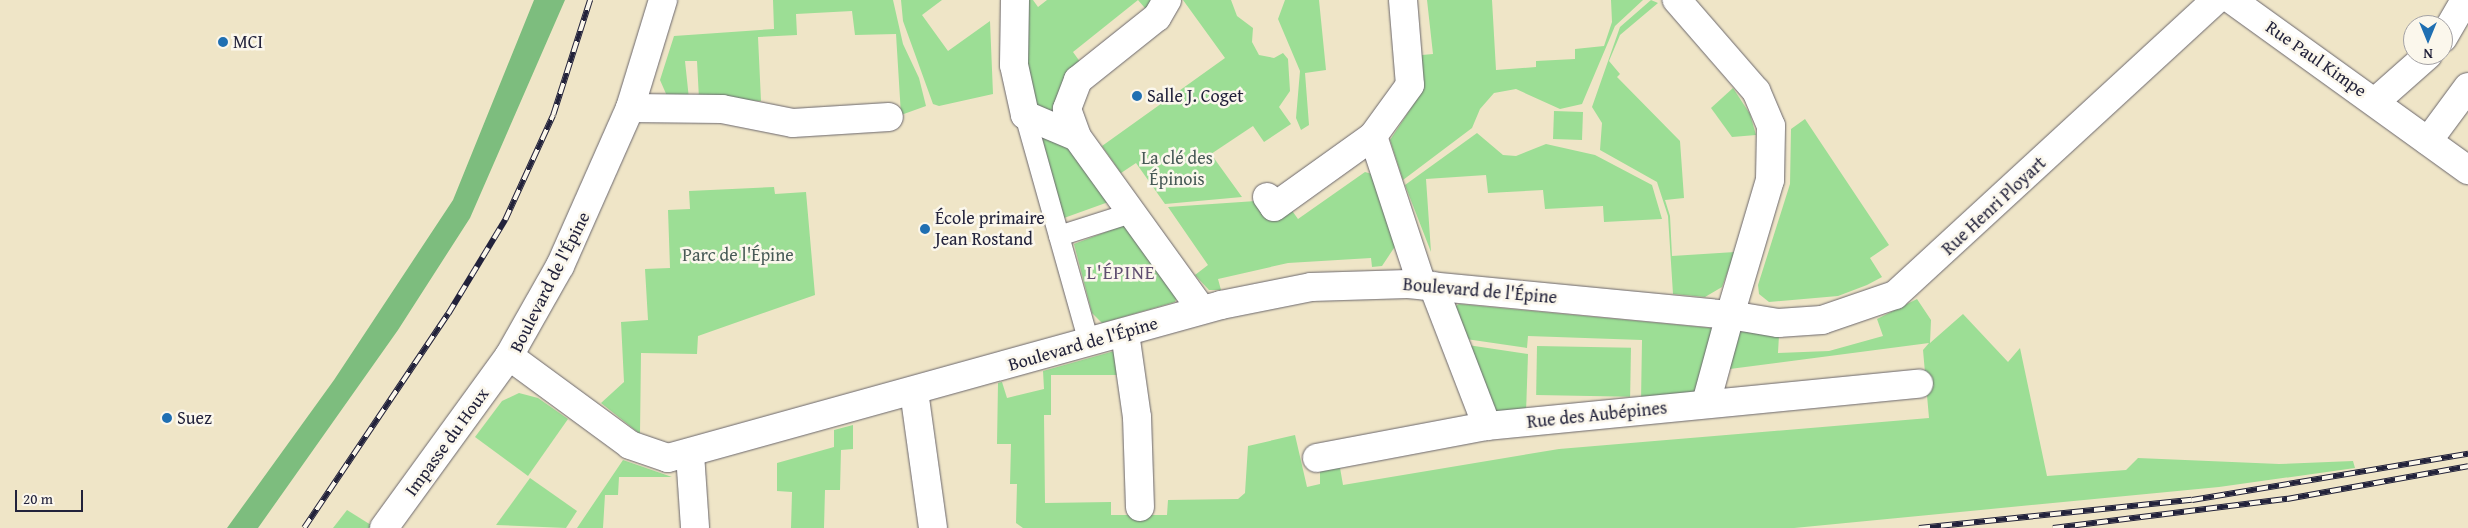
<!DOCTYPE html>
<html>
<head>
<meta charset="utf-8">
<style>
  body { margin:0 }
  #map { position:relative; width:2468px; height:528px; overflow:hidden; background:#efe5c7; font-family:"Gentium Book Plus",serif }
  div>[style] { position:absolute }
  .green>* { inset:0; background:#9cde95; transform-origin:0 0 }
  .forest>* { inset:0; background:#7dbd7e }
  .roads { filter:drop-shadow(0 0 1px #6a666c) drop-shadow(0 0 1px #6a666c) }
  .pedestrian>* { height:20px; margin:-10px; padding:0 10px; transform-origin:10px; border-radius:10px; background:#fff }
  .minor>* { height:28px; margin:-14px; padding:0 14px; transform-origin:14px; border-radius:14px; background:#fff }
  .rail>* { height:5.5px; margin-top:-2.75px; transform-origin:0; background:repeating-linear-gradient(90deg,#fbf7ec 0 11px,#22223b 0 22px); box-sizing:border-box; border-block:1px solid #22223b }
  .dots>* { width:14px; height:14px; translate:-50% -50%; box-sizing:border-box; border:2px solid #fbf7ec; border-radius:50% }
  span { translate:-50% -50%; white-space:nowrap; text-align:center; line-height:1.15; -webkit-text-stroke:5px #fbf7ec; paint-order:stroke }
  .poi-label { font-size:18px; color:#22223b }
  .left { translate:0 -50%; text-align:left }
  .street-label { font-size:18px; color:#22223b }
  .park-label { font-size:18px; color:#475a56 }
  .neighbourhood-label { font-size:19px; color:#604f71; letter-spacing:1px }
  .north { position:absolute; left:2403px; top:15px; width:50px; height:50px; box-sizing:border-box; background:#fbf7ec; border:1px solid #a4a2a5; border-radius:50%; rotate:180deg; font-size:14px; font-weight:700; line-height:20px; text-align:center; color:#22223b }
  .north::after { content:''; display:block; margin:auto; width:18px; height:22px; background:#1f6fb2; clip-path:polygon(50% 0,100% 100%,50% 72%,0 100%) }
  .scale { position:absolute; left:15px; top:490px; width:68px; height:22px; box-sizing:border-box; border:2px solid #22223b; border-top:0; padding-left:6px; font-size:15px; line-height:18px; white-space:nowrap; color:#22223b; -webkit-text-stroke:4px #fbf7ec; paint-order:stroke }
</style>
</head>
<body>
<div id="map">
  <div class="green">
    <i style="clip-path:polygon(773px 0,893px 0,903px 44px,919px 78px,926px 106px,901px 115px,896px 34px,855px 35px,852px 11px,796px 14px,797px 35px,758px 37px,761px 101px,699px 99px,697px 61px,685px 61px,689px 99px,667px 96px,660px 80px,674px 36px,774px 29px)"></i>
    <i style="clip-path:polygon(901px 0,942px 0,922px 15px,948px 51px,990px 21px,993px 94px,939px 106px,933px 104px,903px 21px)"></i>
    <i style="clip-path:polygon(1023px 0,1033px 0,1038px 7px,1047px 0,1157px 0,1150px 14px,1138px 0,1073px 52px,1083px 66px,1063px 122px,1031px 107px)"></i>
    <i style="clip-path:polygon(1183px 0,1231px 0,1237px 16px,1253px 28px,1252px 42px,1259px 55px,1274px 58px,1283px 53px,1288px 59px,1290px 91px,1279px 107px,1291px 124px,1264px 142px,1253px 126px,1211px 154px,1242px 197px,1165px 204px,1136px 163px,1121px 173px,1102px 146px,1225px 58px)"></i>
    <i style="clip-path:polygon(1285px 0,1319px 0,1326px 70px,1305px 73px,1309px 125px,1301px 130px,1296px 118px,1300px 71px,1278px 19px)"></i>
    <i style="clip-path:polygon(1427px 0,1492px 0,1496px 70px,1536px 67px,1536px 61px,1575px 59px,1575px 49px,1604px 46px,1612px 22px,1611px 0,1643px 0,1615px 26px,1582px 104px,1560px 109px,1516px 89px,1494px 93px,1480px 109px,1472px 128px,1403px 180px,1390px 140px,1421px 93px,1422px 55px,1433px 54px)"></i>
    <i style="clip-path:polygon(1651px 0,1658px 3px,1620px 35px,1609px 61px,1620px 74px,1617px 77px,1680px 141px,1684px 198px,1665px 200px,1670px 216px,1672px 256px,1735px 252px,1722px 287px,1705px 297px,1673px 294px,1668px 216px,1657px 182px,1600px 150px,1602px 123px,1592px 107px,1620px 27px)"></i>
    <i style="clip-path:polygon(1733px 88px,1750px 114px,1756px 135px,1732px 137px,1711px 108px)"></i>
    <i style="left:1554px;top:111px;width:29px;height:28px;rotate:2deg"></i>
    <i style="clip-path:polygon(1805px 119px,1889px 245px,1870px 258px,1882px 277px,1867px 285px,1838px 296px,1769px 302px,1759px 294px,1758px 285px,1790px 184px,1791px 129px)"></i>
    <i style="clip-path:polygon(1477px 133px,1503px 155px,1516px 156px,1546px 144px,1595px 155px,1652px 185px,1662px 219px,1604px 222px,1603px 206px,1545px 209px,1543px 190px,1488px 193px,1486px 175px,1426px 179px,1431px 252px,1405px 185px)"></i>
    <i style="clip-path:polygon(1041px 134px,1074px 148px,1114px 200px,1064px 218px)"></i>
    <i style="clip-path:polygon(1365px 172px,1372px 174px,1396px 245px,1382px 266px,1372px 267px,1371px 258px,1288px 263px,1218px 279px,1221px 290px,1209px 290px,1195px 275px,1208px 265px,1168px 207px,1256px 201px,1288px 205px,1298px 219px)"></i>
    <i style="clip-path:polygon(774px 187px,775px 194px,806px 192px,815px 295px,698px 336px,697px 354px,641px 353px,640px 434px,601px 403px,624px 382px,621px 322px,648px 320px,645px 269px,670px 268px,668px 210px,690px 209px,689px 191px)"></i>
    <i style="clip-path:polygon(1127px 224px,1177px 296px,1175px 302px,1102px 323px,1092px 313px,1074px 244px)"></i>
    <i style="clip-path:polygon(1917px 299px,1931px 320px,1930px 343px,1963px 314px,2008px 362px,2020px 348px,2047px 476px,2126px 470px,2138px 458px,2279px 464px,2353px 461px,2355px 468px,2219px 487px,1794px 528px,1023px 528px,1016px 523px,1017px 484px,1010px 484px,1011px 444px,997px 444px,998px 383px,1002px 382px,1007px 398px,1044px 389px,1043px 371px,1118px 350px,1124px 375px,1051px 375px,1051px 415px,1044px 415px,1045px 503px,1111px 502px,1111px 515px,1167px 515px,1168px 500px,1238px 499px,1245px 493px,1248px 446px,1295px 435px,1307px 487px,1320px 484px,1320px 466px,1339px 462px,1343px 485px,1559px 449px,1929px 418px,1923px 350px,1929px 343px,1722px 370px,1737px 331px,1779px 335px,1778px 353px,1829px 351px,1883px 336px,1877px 319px)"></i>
    <i style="clip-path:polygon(1459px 304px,1711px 328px,1714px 334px,1697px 392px,1641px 401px,1642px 340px,1528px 336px,1527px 348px,1459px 338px,1454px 307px)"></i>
    <i style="clip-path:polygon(1461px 344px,1528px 354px,1526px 413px,1498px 416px)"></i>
    <i style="left:1537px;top:346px;width:94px;height:49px;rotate:1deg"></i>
    <i style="clip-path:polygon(519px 393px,538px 398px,568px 419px,528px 476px,475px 437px,502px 401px)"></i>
    <i style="clip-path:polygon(853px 425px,853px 449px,841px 450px,840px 490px,825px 490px,824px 528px,791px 528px,792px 492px,777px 491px,777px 463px,834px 447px,834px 430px)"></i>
    <i style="clip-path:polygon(623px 460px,672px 477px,619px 477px,618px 495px,605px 495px,603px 528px,577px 528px)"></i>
    <i style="clip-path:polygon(530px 478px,577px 511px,566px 528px,496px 525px)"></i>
    <i style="clip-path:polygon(347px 510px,371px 525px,370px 528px,333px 528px)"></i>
  </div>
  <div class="forest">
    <i style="clip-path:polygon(534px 0,565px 0,470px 218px,398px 330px,258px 528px,227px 528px,334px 380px,453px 200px)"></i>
  </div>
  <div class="roads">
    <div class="pedestrian">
      <i style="left:1025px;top:115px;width:237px;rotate:74.3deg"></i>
      <i style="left:1059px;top:236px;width:79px;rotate:-17.7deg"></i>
    </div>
    <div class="minor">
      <i style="left:1015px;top:0;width:65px;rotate:90.9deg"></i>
      <i style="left:1014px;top:65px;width:51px;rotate:77.6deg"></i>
      <i style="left:1025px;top:115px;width:56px;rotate:22.9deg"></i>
      <i style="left:1167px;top:0;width:20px;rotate:120deg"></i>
      <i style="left:1157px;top:17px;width:101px;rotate:141.4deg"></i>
      <i style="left:1078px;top:80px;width:31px;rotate:111deg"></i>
      <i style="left:1067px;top:109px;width:30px;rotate:70deg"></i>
      <i style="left:1077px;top:137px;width:213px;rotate:54.2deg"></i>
      <i style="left:1403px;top:0;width:85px;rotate:85.3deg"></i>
      <i style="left:1410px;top:85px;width:63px;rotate:126deg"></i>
      <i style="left:1373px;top:136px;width:157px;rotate:71.8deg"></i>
      <i style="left:2232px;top:0;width:291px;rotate:35.8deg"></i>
      <i style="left:2443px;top:38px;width:44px;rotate:-59.9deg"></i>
      <i style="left:2376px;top:101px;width:69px;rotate:-41.5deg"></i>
      <i style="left:630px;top:108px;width:92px;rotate:0.6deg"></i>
      <i style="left:722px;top:109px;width:72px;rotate:11.2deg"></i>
      <i style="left:793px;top:123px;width:96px;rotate:-3.6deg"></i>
      <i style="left:2428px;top:141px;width:67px;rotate:-53.5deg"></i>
      <i style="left:1267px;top:197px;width:12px;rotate:55deg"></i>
      <i style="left:1274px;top:207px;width:122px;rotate:-35.6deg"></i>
      <i style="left:1433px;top:286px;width:150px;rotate:68.9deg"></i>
      <i style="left:1125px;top:333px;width:85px;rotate:81.9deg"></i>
      <i style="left:1137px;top:417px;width:90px;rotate:88.1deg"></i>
      <i style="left:509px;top:356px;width:150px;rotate:36.3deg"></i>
      <i style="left:630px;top:445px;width:40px;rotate:18.9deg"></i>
      <i style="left:668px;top:458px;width:574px;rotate:-15.47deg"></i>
      <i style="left:1221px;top:305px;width:92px;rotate:-11.3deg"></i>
      <i style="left:1311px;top:287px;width:97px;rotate:-1.8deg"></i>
      <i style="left:1408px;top:284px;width:323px;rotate:5.5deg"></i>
      <i style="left:1730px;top:315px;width:141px;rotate:-73.5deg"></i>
      <i style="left:1770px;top:180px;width:54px;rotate:-88.9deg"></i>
      <i style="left:1771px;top:126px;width:38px;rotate:-113deg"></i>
      <i style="left:1756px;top:91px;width:121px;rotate:-131deg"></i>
      <i style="left:914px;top:391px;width:138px;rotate:82.1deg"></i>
      <i style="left:1706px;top:403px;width:91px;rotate:-74.7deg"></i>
      <i style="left:1730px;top:315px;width:49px;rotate:9.5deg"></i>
      <i style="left:1778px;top:323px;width:44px;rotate:-3.9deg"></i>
      <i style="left:1822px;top:320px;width:77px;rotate:-18.9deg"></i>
      <i style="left:1895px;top:295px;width:436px;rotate:-42.6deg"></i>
      <i style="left:690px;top:454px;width:74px;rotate:86.1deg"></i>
      <i style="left:1317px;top:458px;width:173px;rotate:-10.7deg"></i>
      <i style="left:1487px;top:426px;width:434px;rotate:-5.6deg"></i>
      <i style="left:384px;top:528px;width:213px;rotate:-54deg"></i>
      <i style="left:509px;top:356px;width:103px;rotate:-60.5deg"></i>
      <i style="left:560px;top:266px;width:173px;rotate:-66.1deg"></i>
      <i style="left:630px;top:108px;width:113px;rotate:-73deg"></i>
    </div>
  </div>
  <div class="rail">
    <i style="left:304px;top:528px;width:258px;rotate:-56.1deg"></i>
    <i style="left:448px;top:314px;width:110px;rotate:-58.8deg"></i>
    <i style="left:505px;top:220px;width:115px;rotate:-65.4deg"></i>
    <i style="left:553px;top:115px;width:121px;rotate:-72.2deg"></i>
    <i style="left:1919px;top:528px;width:274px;rotate:-5.9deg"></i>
    <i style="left:2192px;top:500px;width:280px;rotate:-9.5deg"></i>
    <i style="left:2053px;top:528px;width:236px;rotate:-7.1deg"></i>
    <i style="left:2287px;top:499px;width:184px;rotate:-10.3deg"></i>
  </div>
  <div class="dots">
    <i style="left:223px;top:42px;background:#1f6fb2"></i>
    <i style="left:1137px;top:96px;background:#1f6fb2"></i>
    <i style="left:925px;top:229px;background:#1f6fb2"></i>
    <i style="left:167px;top:418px;background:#1f6fb2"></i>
  </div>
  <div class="poi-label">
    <span class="left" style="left:233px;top:42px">MCI</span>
    <span class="left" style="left:1147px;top:96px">Salle J. Coget</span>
    <span class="left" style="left:935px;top:229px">École primaire<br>Jean Rostand</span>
    <span class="left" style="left:177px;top:418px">Suez</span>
  </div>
  <div class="street-label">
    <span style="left:2316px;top:59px;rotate:35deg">Rue Paul Kimpe</span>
    <span style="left:1994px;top:206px;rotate:-43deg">Rue Henri Ployart</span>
    <span style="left:550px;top:282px;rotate:-63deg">Boulevard de l'Épine</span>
    <span style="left:1480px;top:291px;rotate:5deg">Boulevard de l'Épine</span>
    <span style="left:1083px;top:344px;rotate:-16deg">Boulevard de l'Épine</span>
    <span style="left:1597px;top:415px;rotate:-6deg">Rue des Aubépines</span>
    <span style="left:447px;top:442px;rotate:-54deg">Impasse du Houx</span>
  </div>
  <div class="park-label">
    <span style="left:1177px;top:169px">La clé des<br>Épinois</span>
    <span style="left:738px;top:255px">Parc de l'Épine</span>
  </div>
  <div class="neighbourhood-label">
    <span style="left:1121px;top:273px">L'ÉPINE</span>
  </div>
  <div class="north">N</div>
  <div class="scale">20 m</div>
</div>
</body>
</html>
